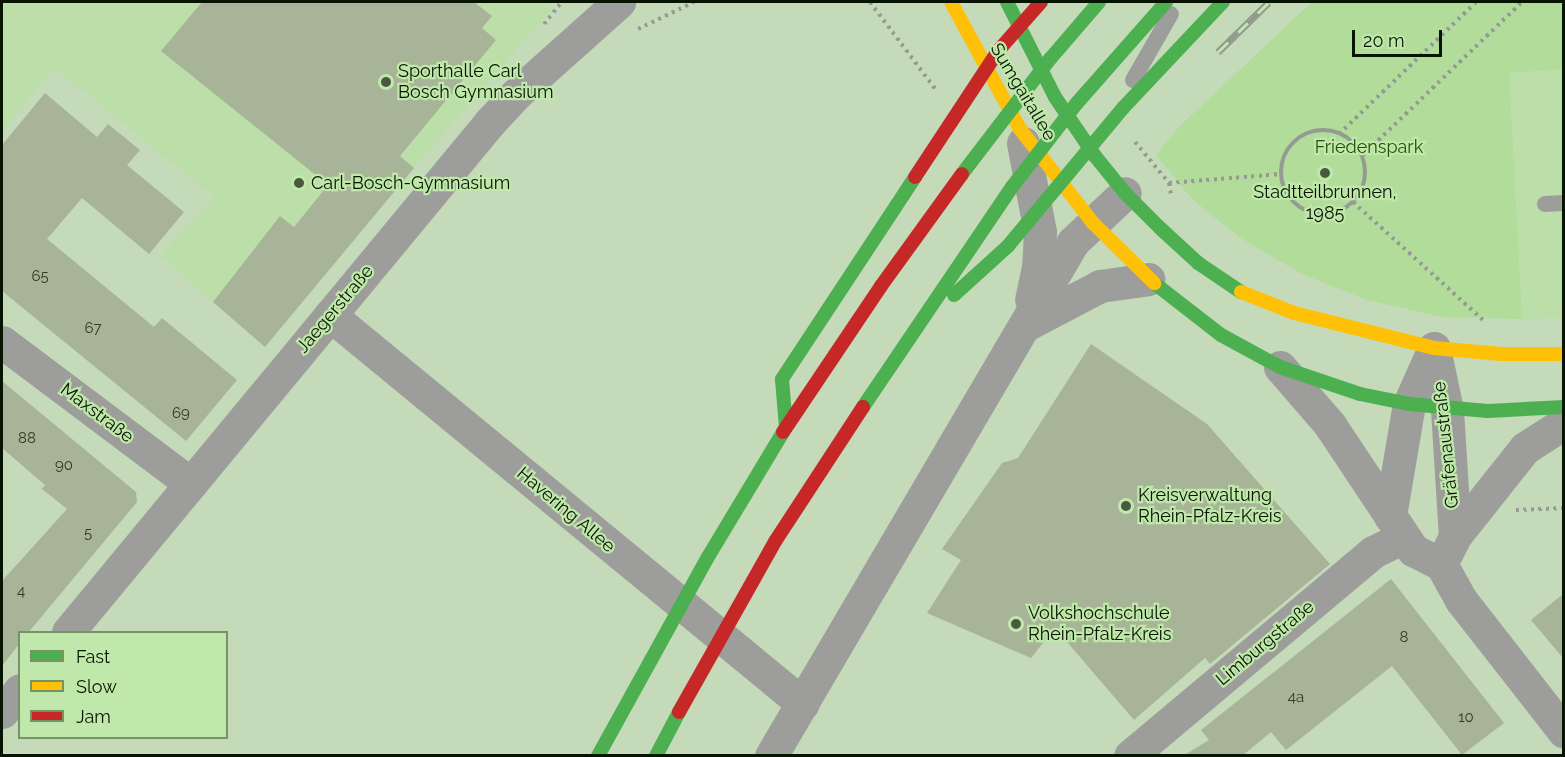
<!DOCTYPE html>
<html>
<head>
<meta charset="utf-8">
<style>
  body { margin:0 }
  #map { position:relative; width:1565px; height:757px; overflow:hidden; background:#c4dab8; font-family:Raleway,sans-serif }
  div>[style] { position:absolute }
  .built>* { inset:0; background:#bcdfaa }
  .green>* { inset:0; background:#b1dc9a }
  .building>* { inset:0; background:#a8b497 }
  .path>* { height:4px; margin-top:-2px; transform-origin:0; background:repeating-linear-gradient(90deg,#959b92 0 3px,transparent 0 7.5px) }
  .path>.ring { margin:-2px; padding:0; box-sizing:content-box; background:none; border:4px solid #959b92; border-radius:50% }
  .lane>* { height:16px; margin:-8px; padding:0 8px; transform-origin:8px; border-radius:8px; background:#9d9e9c }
  .street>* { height:33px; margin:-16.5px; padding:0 16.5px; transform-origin:16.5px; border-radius:16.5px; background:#9d9e9c }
  .fast>* { height:14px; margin:-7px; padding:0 7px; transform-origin:7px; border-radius:7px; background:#4caf50 }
  .slow>* { height:14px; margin:-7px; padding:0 7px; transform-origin:7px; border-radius:7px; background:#ffc107 }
  .rail>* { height:7px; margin-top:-3.5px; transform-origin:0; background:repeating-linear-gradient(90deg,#bfe8aa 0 14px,#91998c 0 28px); box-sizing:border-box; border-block:2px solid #91998c }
  .fast-bridge>* { height:14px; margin:-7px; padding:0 7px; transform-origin:7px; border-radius:7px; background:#4caf50 }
  .jam-bridge>* { height:14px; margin:-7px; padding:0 7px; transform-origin:7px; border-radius:7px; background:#c62828 }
  .dots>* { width:16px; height:16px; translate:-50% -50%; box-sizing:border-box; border:3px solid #bfe8aa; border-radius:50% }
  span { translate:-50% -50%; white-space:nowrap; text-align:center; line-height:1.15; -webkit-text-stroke:4.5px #bfe8aa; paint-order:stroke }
  .number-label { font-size:15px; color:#2f3c26 }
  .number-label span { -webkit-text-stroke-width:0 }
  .poi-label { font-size:18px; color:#071401 }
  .left { translate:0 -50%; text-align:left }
  .street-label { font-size:18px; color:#071401 }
  .park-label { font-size:18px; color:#274f08 }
  .frame { position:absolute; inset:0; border:3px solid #071401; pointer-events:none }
  .legend { position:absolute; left:18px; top:631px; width:210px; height:108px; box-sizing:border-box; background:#bfe8aa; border:2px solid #759366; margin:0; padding:8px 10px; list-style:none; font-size:18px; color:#071401 }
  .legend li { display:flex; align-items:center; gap:12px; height:30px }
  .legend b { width:30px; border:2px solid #759366 }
  .scale { position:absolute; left:1352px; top:30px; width:90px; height:27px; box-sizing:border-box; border:3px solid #071401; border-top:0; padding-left:8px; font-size:18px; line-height:21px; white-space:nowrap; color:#071401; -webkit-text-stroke:4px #bfe8aa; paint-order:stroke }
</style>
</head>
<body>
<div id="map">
  <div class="built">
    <i style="clip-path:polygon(2px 2px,543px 2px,552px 9px,414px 168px,266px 346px,160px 256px,214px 197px,54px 68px,2px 133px)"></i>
    <i style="clip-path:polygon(1563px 69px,1563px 317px,1522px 319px,1509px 73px)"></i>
  </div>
  <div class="green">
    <i style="clip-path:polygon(1312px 2px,1563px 2px,1563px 69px,1509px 73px,1522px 319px,1443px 317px,1367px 300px,1302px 274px,1239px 237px,1192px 199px,1156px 155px,1180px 126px)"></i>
  </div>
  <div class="building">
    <i style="clip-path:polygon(202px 2px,474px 2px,492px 16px,482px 28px,496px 40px,400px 156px,414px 168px,265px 347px,213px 302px,280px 216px,294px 227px,328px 185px,161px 51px)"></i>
    <i style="clip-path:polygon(45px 93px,97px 137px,108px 124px,140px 150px,127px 165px,184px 212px,149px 254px,82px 198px,47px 239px,154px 327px,162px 318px,237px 380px,186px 441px,2px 291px,2px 145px)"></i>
    <i style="clip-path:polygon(1091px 344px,1207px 424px,1330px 564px,1210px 664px,1205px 658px,1134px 720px,1055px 628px,1031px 658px,927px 613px,961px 560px,942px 549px,1002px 463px,1018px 458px)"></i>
    <i style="clip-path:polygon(2px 381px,136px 492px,137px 502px,28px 633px,20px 633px,20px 643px,2px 666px,2px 581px,67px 509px,42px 489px,45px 485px,2px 448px)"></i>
    <i style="clip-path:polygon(1391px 579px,1504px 723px,1462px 755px,1392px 666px,1286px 750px,1271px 732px,1242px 756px,1183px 756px,1209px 740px,1201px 730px)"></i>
    <i style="clip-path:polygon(1563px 594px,1563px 658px,1531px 620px)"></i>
  </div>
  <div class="path">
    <i style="left:870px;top:2px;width:110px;rotate:53.1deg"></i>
    <i style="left:544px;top:24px;width:28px;rotate:-51deg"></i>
    <i style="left:638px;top:29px;width:62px;rotate:-25.7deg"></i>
    <i class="ring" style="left:1281px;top:130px;width:80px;height:80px"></i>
    <i style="left:1339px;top:134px;width:190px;rotate:-43.9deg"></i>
    <i style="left:1135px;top:142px;width:53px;rotate:50.3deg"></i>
    <i style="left:1169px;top:183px;width:11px;rotate:80deg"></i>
    <i style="left:1362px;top:156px;width:222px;rotate:-43.9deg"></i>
    <i style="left:1169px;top:183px;width:112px;rotate:-4.6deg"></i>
    <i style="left:1353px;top:202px;width:176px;rotate:42.2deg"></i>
    <i style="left:1516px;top:510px;width:48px;rotate:-2.4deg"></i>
  </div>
  <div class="lane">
    <i style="left:1133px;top:80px;width:76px;rotate:-60.1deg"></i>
    <i style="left:1545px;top:204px;width:19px;rotate:-3deg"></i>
  </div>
  <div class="street">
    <i style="left:1023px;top:143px;width:91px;rotate:79.2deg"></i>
    <i style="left:1040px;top:232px;width:35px;rotate:93deg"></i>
    <i style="left:1038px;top:267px;width:33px;rotate:102deg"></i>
    <i style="left:330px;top:315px;width:612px;rotate:39.43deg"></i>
    <i style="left:1026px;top:325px;width:84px;rotate:-27.8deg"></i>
    <i style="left:1100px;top:286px;width:49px;rotate:-8.1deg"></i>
    <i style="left:2px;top:342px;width:236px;rotate:36.9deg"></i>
    <i style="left:1434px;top:348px;width:63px;rotate:78.2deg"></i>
    <i style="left:1447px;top:410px;width:126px;rotate:86.4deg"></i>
    <i style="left:1280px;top:367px;width:77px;rotate:49.2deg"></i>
    <i style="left:1330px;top:425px;width:150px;rotate:56.4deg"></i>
    <i style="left:1413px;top:550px;width:31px;rotate:27deg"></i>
    <i style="left:1441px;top:564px;width:41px;rotate:60.9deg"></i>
    <i style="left:1461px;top:600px;width:167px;rotate:52deg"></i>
    <i style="left:1390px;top:516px;width:114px;rotate:-80.4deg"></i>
    <i style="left:1409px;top:404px;width:61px;rotate:-65.9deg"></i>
    <i style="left:1441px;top:564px;width:31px;rotate:-63deg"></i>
    <i style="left:1455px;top:536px;width:112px;rotate:-51.5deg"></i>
    <i style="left:1525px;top:448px;width:46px;rotate:-32.7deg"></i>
    <i style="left:68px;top:632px;width:662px;rotate:-50.39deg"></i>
    <i style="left:490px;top:122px;width:37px;rotate:-47deg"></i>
    <i style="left:515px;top:95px;width:140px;rotate:-41.8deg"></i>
    <i style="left:2px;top:712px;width:28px;rotate:-51deg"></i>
    <i style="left:771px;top:756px;width:596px;rotate:-59.56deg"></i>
    <i style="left:1073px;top:242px;width:71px;rotate:-43.3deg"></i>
    <i style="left:1130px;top:756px;width:317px;rotate:-40deg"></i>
    <i style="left:1373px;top:552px;width:34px;rotate:-26deg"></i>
  </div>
  <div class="fast">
    <i style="left:1007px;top:2px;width:106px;rotate:63.2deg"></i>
    <i style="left:1055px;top:97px;width:71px;rotate:55.9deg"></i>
    <i style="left:1095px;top:156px;width:48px;rotate:51deg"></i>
    <i style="left:1125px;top:193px;width:49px;rotate:45deg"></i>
    <i style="left:1160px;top:228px;width:52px;rotate:42.6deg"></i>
    <i style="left:1198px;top:263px;width:52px;rotate:34deg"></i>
    <i style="left:1154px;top:283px;width:85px;rotate:37.8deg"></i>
    <i style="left:1221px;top:335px;width:67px;rotate:28.5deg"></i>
    <i style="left:1280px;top:367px;width:84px;rotate:18.6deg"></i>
    <i style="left:1360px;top:394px;width:50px;rotate:11.5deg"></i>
    <i style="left:1409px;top:404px;width:79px;rotate:5.1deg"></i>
    <i style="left:1488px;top:411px;width:76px;rotate:-3deg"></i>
    <i style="left:656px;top:756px;width:50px;rotate:-62.4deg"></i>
  </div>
  <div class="slow">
    <i style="left:951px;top:2px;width:145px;rotate:61.5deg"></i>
    <i style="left:1020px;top:129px;width:119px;rotate:52.2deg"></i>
    <i style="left:1093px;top:223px;width:86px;rotate:44.5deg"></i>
    <i style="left:1241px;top:292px;width:57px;rotate:21.6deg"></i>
    <i style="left:1294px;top:313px;width:144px;rotate:14deg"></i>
    <i style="left:1434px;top:348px;width:67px;rotate:5.1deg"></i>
    <i style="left:1501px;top:354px;width:63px"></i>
  </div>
  <div class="rail">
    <i style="left:1218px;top:52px;width:71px;rotate:-44.4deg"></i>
  </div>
  <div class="fast-bridge">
    <i style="left:962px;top:174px;width:145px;rotate:-52.6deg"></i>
    <i style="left:1050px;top:59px;width:75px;rotate:-49.3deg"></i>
    <i style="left:954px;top:295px;width:73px;rotate:-42.2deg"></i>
    <i style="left:1008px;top:246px;width:180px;rotate:-50.2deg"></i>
    <i style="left:1123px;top:108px;width:146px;rotate:-46.7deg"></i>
    <i style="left:863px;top:407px;width:266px;rotate:-55.9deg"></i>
    <i style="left:1012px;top:187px;width:106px;rotate:-52.3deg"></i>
    <i style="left:1077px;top:103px;width:135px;rotate:-48.6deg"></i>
    <i style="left:786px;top:427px;width:48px;rotate:-94.8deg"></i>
    <i style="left:782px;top:379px;width:242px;rotate:-56.6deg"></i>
    <i style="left:598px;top:756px;width:227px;rotate:-61.1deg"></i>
    <i style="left:708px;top:557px;width:146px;rotate:-59deg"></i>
  </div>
  <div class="jam-bridge">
    <i style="left:915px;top:177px;width:151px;rotate:-56.6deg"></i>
    <i style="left:998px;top:51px;width:65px;rotate:-48.7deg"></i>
    <i style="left:783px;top:432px;width:176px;rotate:-56.1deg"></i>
    <i style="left:881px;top:286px;width:138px;rotate:-54.1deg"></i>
    <i style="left:679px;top:712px;width:197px;rotate:-60.6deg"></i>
    <i style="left:776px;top:540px;width:159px;rotate:-56.8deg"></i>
  </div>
  <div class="dots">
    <i style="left:386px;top:82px;background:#495941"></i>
    <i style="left:1325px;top:173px;background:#495941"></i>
    <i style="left:299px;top:183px;background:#495941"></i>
    <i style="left:1126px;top:506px;background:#495941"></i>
    <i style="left:1016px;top:624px;background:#495941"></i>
  </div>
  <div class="number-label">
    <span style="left:40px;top:277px">65</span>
    <span style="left:93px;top:329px">67</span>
    <span style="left:181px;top:414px">69</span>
    <span style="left:27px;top:439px">88</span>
    <span style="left:64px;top:466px">90</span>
    <span style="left:88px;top:534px">5</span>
    <span style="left:21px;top:592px">4</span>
    <span style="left:1404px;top:638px">8</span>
    <span style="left:1296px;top:698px">4a</span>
    <span style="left:1466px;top:718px">10</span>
  </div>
  <div class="poi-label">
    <span class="left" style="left:398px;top:82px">Sporthalle Carl<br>Bosch Gymnasium</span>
    <span class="left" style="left:311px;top:183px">Carl-Bosch-Gymnasium</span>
    <span style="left:1325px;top:203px">Stadtteilbrunnen,<br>1985</span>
    <span class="left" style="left:1138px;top:506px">Kreisverwaltung<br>Rhein-Pfalz-Kreis</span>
    <span class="left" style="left:1028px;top:624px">Volkshochschule<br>Rhein-Pfalz-Kreis</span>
  </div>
  <div class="street-label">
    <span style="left:1023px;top:92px;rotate:59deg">Sumgaitallee</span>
    <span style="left:335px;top:309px;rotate:-50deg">Jaegerstraße</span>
    <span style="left:97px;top:413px;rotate:37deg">Maxstraße</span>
    <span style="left:1446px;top:445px;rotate:-96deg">Gräfenaustraße</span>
    <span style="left:566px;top:510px;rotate:40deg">Havering Allee</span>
    <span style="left:1265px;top:643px;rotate:-40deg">Limburgstraße</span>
  </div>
  <div class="park-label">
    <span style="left:1369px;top:147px">Friedenspark</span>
  </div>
  <div class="frame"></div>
  <ul class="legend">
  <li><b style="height:8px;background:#4caf50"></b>Fast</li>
  <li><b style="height:8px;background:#ffc107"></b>Slow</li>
  <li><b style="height:8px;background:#c62828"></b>Jam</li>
  </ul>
  <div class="scale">20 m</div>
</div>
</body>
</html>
